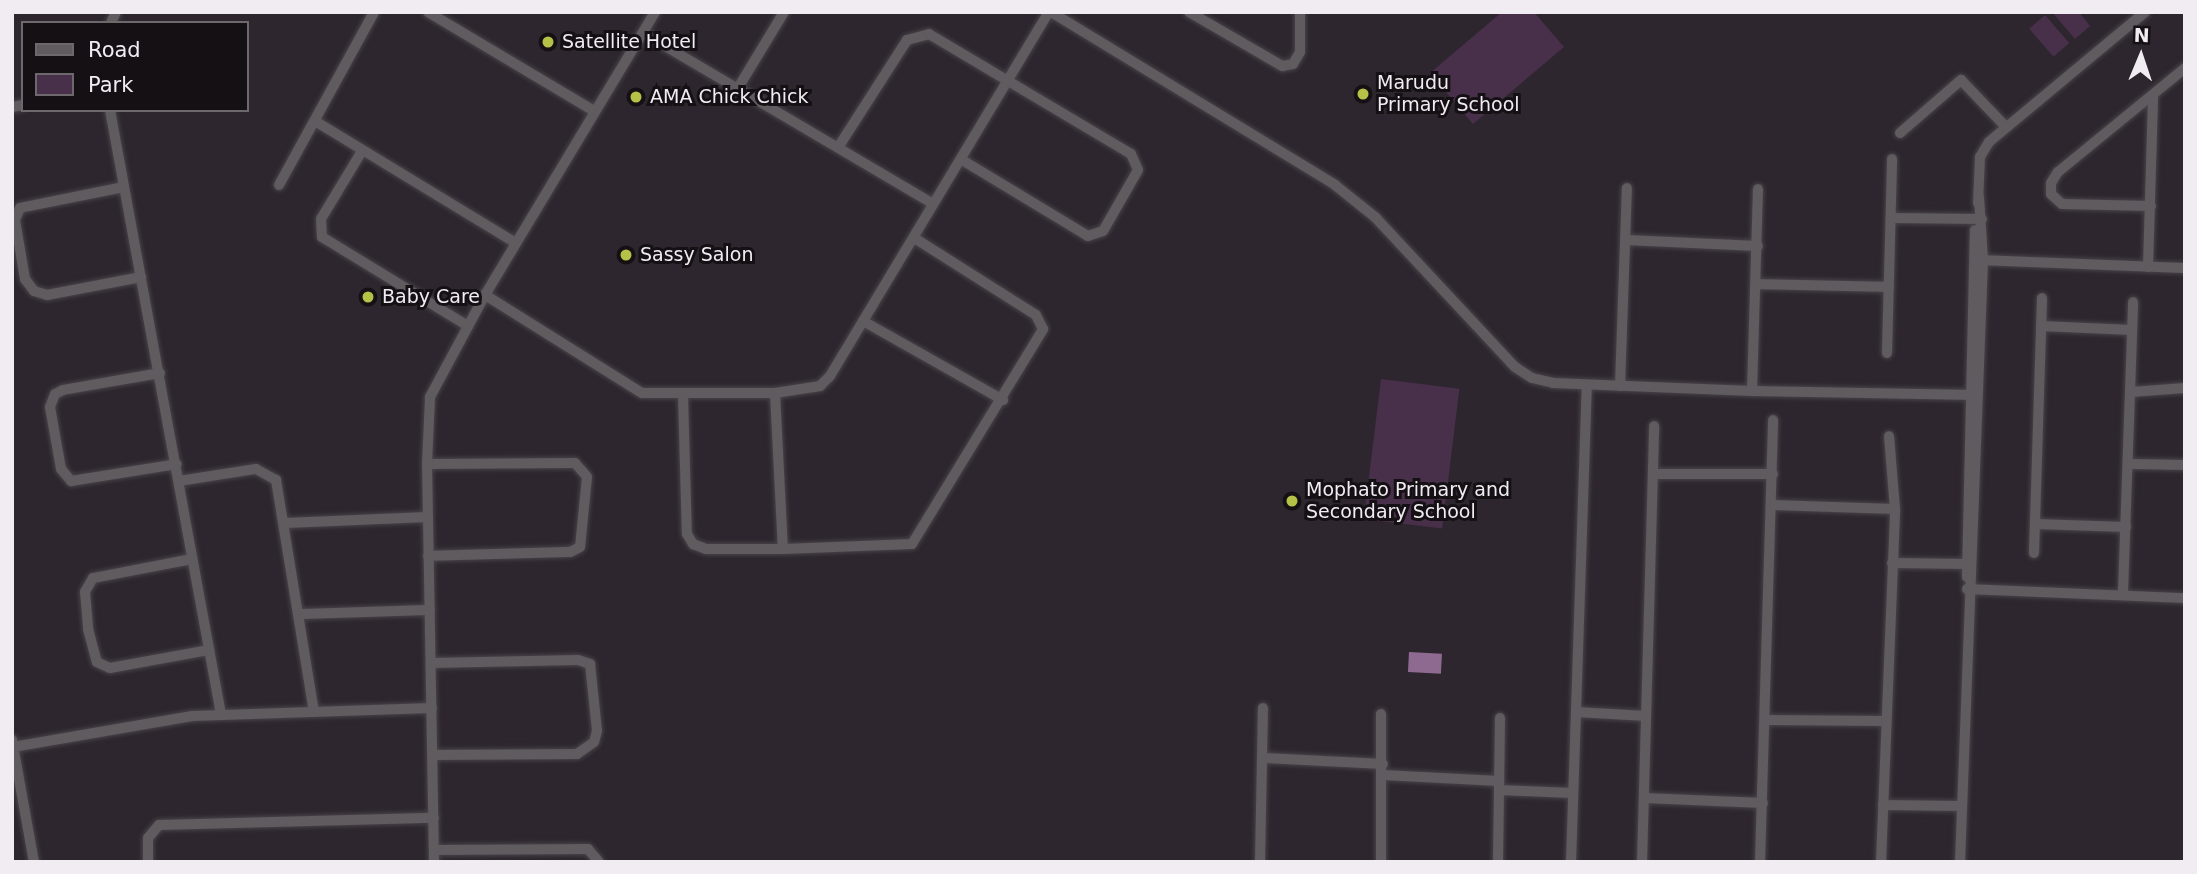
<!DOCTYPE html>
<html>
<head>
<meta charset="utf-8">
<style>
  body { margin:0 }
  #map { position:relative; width:2197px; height:874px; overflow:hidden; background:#2d262e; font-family:"DejaVu Sans",sans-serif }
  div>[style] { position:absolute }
  .green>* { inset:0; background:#482f4a; transform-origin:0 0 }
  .water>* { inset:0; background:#8e6a91; transform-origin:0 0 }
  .roads { filter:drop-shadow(0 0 2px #484249) drop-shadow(0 0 2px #484249) }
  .minor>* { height:10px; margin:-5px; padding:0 5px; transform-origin:5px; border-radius:5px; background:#5f5b5f }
  .dots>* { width:19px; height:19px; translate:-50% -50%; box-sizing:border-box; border:4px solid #141014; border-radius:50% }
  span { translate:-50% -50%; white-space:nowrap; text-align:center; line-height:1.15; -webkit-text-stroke:6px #141014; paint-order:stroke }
  .poi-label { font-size:19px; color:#f1ecf1 }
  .left { translate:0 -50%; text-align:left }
  .frame { position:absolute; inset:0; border:14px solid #f1ecf1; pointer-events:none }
  .legend { position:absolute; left:21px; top:21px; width:228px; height:91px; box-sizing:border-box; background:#141014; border:2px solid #6c686c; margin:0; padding:9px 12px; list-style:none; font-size:21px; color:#f1ecf1 }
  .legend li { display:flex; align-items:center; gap:14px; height:35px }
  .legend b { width:35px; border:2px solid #6c686c }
  .north { position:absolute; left:2106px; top:21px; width:70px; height:70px; -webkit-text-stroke:5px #141014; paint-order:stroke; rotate:2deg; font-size:19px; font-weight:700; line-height:28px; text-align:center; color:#f1ecf1 }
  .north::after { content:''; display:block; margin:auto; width:24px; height:32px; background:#f1ecf1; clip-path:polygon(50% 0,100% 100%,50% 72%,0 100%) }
</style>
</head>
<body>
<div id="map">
  <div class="green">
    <i style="clip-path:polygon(1502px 12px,1534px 12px,1564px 47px,1473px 124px,1430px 73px)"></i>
    <i style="clip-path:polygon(2052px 12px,2079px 12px,2090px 26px,2075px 39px)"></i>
    <i style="left:2045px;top:15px;width:37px;height:21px;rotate:49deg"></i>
    <i style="left:1381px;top:379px;width:79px;height:141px;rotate:7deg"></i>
  </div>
  <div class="water">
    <i style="left:1409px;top:652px;width:33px;height:20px;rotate:3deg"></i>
  </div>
  <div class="roads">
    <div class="minor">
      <i style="left:428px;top:12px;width:193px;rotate:30.8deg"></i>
      <i style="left:1051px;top:12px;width:333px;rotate:31.3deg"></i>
      <i style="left:1335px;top:185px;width:51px;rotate:38.7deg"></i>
      <i style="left:1375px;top:217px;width:205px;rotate:47deg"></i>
      <i style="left:1515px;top:367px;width:20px;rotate:33deg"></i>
      <i style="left:1532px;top:378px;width:22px;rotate:13deg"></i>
      <i style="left:1553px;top:383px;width:199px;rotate:2.3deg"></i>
      <i style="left:1752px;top:391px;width:225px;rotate:1deg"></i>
      <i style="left:1189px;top:12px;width:108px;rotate:30.1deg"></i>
      <i style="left:1282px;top:66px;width:11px;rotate:-10deg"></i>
      <i style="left:1293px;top:64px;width:14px;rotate:-60deg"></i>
      <i style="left:1300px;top:52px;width:40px;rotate:-90deg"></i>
      <i style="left:111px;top:23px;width:12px;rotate:-66deg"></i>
      <i style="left:643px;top:33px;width:337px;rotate:30.5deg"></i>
      <i style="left:738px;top:88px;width:89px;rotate:-58.8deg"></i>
      <i style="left:12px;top:107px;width:11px;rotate:-10deg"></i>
      <i style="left:110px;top:110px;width:614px;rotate:79.59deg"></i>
      <i style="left:315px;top:121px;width:235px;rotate:31.3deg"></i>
      <i style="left:1900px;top:133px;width:81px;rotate:-41deg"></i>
      <i style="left:1961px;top:80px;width:65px;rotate:46.2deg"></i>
      <i style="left:839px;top:146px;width:126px;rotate:-57.3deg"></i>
      <i style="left:907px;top:40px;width:23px;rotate:-15deg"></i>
      <i style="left:929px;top:34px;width:235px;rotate:30.7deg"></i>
      <i style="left:1131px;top:154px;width:17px;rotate:66deg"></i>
      <i style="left:1138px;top:170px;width:70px;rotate:119.8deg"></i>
      <i style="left:1103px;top:231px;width:16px;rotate:162deg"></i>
      <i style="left:1088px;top:236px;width:147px;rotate:-148.9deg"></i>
      <i style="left:362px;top:151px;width:79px;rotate:121.1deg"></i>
      <i style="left:321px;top:219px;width:18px;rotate:87deg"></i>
      <i style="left:322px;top:237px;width:171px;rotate:31.4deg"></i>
      <i style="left:279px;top:185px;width:197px;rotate:-61.2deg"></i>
      <i style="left:124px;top:187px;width:106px;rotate:168.6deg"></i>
      <i style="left:20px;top:208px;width:13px;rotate:113deg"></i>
      <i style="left:15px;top:220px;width:60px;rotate:80.4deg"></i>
      <i style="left:25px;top:279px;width:15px;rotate:53deg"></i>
      <i style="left:34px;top:291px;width:14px;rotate:17deg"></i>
      <i style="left:47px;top:295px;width:96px;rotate:-10.8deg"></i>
      <i style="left:1978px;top:203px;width:46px;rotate:-87.5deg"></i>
      <i style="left:1980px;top:157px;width:17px;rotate:-59deg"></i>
      <i style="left:1989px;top:142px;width:203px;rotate:-39.8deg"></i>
      <i style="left:2151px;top:206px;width:89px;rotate:-178.7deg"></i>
      <i style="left:2062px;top:204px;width:15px;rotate:-138deg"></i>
      <i style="left:2051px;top:194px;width:11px;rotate:-90deg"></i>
      <i style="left:2051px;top:183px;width:13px;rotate:-58deg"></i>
      <i style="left:2058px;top:172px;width:164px;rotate:-39.3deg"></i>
      <i style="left:1891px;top:218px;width:91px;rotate:0.6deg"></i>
      <i style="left:1626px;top:240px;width:132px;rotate:2.6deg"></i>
      <i style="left:1978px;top:260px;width:207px;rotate:2.2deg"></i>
      <i style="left:2148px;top:267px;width:171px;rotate:-88.3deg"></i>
      <i style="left:1757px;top:284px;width:132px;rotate:1.3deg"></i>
      <i style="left:485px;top:295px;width:185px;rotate:32deg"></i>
      <i style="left:642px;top:393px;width:133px"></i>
      <i style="left:775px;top:393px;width:46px;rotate:-8.8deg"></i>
      <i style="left:820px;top:386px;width:14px;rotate:-45deg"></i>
      <i style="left:830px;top:376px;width:425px;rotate:-59deg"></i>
      <i style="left:863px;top:321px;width:161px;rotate:29.4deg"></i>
      <i style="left:2041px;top:326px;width:91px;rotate:2.5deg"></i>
      <i style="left:1887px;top:353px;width:194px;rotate:-88.5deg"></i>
      <i style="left:160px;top:373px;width:98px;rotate:170.1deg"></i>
      <i style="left:63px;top:390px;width:9px;rotate:153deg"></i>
      <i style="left:55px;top:394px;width:14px;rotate:111deg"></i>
      <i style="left:50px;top:407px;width:63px;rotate:79.9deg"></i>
      <i style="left:61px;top:469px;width:16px;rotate:50deg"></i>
      <i style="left:71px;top:481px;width:107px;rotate:-9.1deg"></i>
      <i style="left:1620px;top:386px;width:198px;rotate:-88deg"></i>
      <i style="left:1752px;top:391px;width:202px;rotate:-88.3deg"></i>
      <i style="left:2131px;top:392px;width:54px;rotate:-4.2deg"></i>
      <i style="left:775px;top:393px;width:156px;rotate:87.1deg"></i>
      <i style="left:683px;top:395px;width:139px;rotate:88.4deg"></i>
      <i style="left:687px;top:534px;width:12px;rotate:59deg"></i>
      <i style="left:693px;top:544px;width:14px;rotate:21deg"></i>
      <i style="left:706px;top:549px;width:77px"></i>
      <i style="left:783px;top:549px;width:129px;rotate:-2.2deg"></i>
      <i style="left:912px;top:544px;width:252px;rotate:-58.6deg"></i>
      <i style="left:1043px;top:329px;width:16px;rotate:-117deg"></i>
      <i style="left:1036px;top:315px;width:144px;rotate:-147.7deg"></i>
      <i style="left:427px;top:464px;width:148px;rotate:-0.4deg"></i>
      <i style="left:575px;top:463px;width:18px;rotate:49deg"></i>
      <i style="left:587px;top:477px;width:70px;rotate:95.7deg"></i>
      <i style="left:580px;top:547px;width:11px;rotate:153deg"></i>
      <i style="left:570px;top:552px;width:142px;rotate:178.4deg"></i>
      <i style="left:2131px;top:464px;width:54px;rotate:1.1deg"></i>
      <i style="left:1655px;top:474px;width:118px"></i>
      <i style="left:179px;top:481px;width:78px;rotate:-8.9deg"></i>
      <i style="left:256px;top:469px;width:23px;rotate:29deg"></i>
      <i style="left:276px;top:480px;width:234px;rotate:80.7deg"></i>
      <i style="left:1772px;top:505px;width:123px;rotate:1.9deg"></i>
      <i style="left:285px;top:523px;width:143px;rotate:-2.4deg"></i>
      <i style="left:2036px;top:524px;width:90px;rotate:1.9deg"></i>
      <i style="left:2034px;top:553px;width:255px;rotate:-88.2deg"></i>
      <i style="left:192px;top:559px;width:101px;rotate:169.1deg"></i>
      <i style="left:93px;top:578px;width:16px;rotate:120deg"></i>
      <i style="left:85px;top:592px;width:37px;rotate:85deg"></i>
      <i style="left:88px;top:629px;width:34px;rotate:75deg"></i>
      <i style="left:97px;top:662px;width:14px;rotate:25deg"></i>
      <i style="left:110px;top:668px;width:101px;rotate:-10.3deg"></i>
      <i style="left:1892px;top:563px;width:77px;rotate:0.7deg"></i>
      <i style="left:1967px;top:577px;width:347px;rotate:-88.7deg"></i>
      <i style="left:1967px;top:589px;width:218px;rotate:2.4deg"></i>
      <i style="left:2123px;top:592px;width:290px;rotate:-88deg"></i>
      <i style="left:300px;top:614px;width:130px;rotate:-1.8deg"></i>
      <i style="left:431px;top:663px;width:147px;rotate:-1.2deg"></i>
      <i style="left:578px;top:660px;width:13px;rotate:18deg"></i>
      <i style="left:590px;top:664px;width:67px;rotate:84deg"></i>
      <i style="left:597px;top:731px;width:11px;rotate:105deg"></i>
      <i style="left:594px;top:742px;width:21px;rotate:145deg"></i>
      <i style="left:577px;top:754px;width:144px;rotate:179.6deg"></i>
      <i style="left:1576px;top:712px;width:70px;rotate:3.3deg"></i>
      <i style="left:1765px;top:720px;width:120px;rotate:0.5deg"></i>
      <i style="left:12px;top:740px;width:124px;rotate:79.8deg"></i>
      <i style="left:13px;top:747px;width:182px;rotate:-9.8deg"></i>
      <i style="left:192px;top:716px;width:240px;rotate:-1.9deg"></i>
      <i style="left:1265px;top:758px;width:118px;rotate:2.9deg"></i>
      <i style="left:1383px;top:775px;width:116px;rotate:3deg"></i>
      <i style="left:1499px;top:790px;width:74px;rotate:2.3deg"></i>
      <i style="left:1644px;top:798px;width:119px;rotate:2.4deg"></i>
      <i style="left:1883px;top:805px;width:79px;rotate:0.7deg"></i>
      <i style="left:434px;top:850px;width:154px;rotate:-0.4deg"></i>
      <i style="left:588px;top:849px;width:17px;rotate:50deg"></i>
      <i style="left:148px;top:862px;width:24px;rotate:-90deg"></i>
      <i style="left:148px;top:838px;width:17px;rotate:-50deg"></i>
      <i style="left:159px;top:825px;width:275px;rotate:-1.5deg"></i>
      <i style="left:434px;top:862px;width:398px;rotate:-91deg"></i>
      <i style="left:427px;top:464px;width:67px;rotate:-87.4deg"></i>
      <i style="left:430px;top:397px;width:116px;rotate:-61.7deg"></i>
      <i style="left:485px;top:295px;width:330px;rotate:-59deg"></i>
      <i style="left:1260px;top:862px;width:154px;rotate:-88.9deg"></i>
      <i style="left:1381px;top:862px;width:148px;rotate:-90deg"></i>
      <i style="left:1498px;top:862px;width:144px;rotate:-89.2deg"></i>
      <i style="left:1571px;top:862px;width:477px;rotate:-88.1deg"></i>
      <i style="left:1642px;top:862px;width:436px;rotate:-88.4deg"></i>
      <i style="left:1760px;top:862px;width:442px;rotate:-88.3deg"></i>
      <i style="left:1881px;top:862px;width:353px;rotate:-87.7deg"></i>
      <i style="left:1895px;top:509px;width:73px;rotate:-94.7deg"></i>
      <i style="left:1960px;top:862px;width:602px;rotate:-87.81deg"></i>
      <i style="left:1983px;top:260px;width:63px;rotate:-93.6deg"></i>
    </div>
  </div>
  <div class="dots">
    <i style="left:548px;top:42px;background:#b6c148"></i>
    <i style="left:1363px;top:94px;background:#b6c148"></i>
    <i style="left:636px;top:97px;background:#b6c148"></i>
    <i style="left:626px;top:255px;background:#b6c148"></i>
    <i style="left:368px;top:297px;background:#b6c148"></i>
    <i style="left:1292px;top:501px;background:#b6c148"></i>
  </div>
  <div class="poi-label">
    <span class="left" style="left:562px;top:42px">Satellite Hotel</span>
    <span class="left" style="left:1377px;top:94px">Marudu<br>Primary School</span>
    <span class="left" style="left:650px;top:97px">AMA Chick Chick</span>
    <span class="left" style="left:640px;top:255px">Sassy Salon</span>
    <span class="left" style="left:382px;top:297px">Baby Care</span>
    <span class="left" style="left:1306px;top:501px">Mophato Primary and<br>Secondary School</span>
  </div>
  <div class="frame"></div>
  <ul class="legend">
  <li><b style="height:9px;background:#5f5b5f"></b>Road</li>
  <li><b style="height:19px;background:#482f4a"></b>Park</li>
  </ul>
  <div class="north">N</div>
</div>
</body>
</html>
